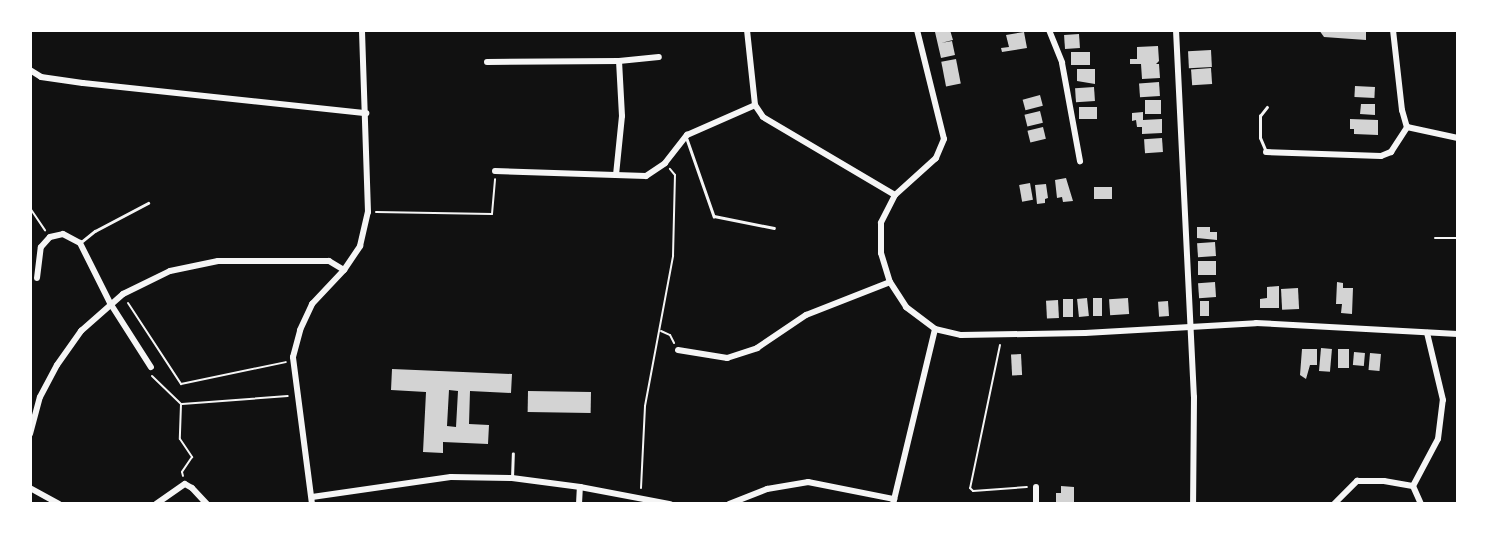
<!DOCTYPE html>
<html>
<head>
<meta charset="utf-8">
<style>
  body { margin:0 }
  #map { position:relative; width:1488px; height:534px; overflow:hidden; background:#111; font-family:Figtree,sans-serif }
  div>[style] { position:absolute }
  .building>* { inset:0; background:#d3d3d3; transform-origin:0 0 }
  .path>* { height:2px; margin:-1px; padding:0 1px; transform-origin:1px; border-radius:1px; background:#f5f5f5 }
  .service>* { height:2.5px; margin:-1.25px; padding:0 1.25px; transform-origin:1.25px; border-radius:1.25px; background:#f5f5f5 }
  .minor>* { height:6px; margin:-3px; padding:0 3px; transform-origin:3px; border-radius:3px; background:#f5f5f5 }
  span { translate:-50% -50%; white-space:nowrap; text-align:center; line-height:1.15; -webkit-text-stroke:7px #fff; paint-order:stroke }
  .frame { position:absolute; inset:0; border:32px solid #fff; pointer-events:none }
</style>
</head>
<body>
<div id="map">
  <div class="building">
    <i style="clip-path:polygon(950px 30px,953px 40px,941px 43px,952px 41px,955px 55px,941px 58px,935px 32px)"></i>
    <i style="clip-path:polygon(1319px 30px,1366px 30px,1366px 40px,1324px 37px)"></i>
    <i style="clip-path:polygon(1024px 32px,1027px 48px,1002px 52px,1001px 48px,1009px 47px,1006px 35px)"></i>
    <i style="left:1079px;top:34px;width:14px;height:15px;rotate:86deg"></i>
    <i style="clip-path:polygon(1158px 46px,1159px 61px,1156px 64px,1159px 64px,1160px 78px,1142px 79px,1141px 64px,1130px 64px,1130px 59px,1137px 59px,1137px 47px)"></i>
    <i style="left:1211px;top:50px;width:17px;height:23px;rotate:87deg"></i>
    <i style="left:1071px;top:52px;width:19px;height:13px"></i>
    <i style="left:956px;top:59px;width:25px;height:15px;rotate:79deg"></i>
    <i style="left:1211px;top:68px;width:16px;height:20px;rotate:86deg"></i>
    <i style="clip-path:polygon(1077px 69px,1095px 69px,1095px 84px,1077px 81px)"></i>
    <i style="left:1159px;top:82px;width:14px;height:20px;rotate:86deg"></i>
    <i style="left:1355px;top:86px;width:20px;height:11px;rotate:3deg"></i>
    <i style="left:1094px;top:87px;width:14px;height:19px;rotate:86deg"></i>
    <i style="left:1040px;top:95px;width:11px;height:18px;rotate:75deg"></i>
    <i style="left:1161px;top:100px;width:14px;height:16px;rotate:90deg"></i>
    <i style="clip-path:polygon(1361px 104px,1375px 104px,1375px 115px,1360px 114px)"></i>
    <i style="left:1079px;top:107px;width:18px;height:12px"></i>
    <i style="left:1040px;top:111px;width:12px;height:16px;rotate:76deg"></i>
    <i style="clip-path:polygon(1143px 112px,1143px 120px,1162px 119px,1162px 133px,1142px 134px,1142px 127px,1137px 127px,1136px 120px,1132px 121px,1132px 113px)"></i>
    <i style="clip-path:polygon(1350px 119px,1378px 120px,1378px 135px,1354px 134px,1354px 129px,1350px 129px)"></i>
    <i style="left:1043px;top:127px;width:12px;height:16px;rotate:76deg"></i>
    <i style="left:1162px;top:138px;width:14px;height:18px;rotate:86deg"></i>
    <i style="clip-path:polygon(1066px 178px,1073px 201px,1063px 202px,1062px 197px,1057px 198px,1055px 180px)"></i>
    <i style="left:1030px;top:183px;width:17px;height:11px;rotate:80deg"></i>
    <i style="clip-path:polygon(1046px 184px,1048px 198px,1045px 199px,1045px 203px,1037px 204px,1035px 185px)"></i>
    <i style="left:1112px;top:187px;width:12px;height:18px;rotate:90deg"></i>
    <i style="clip-path:polygon(1197px 227px,1210px 227px,1210px 232px,1217px 232px,1217px 240px,1197px 238px)"></i>
    <i style="left:1215px;top:242px;width:14px;height:18px;rotate:86deg"></i>
    <i style="left:1216px;top:261px;width:14px;height:18px;rotate:90deg"></i>
    <i style="left:1215px;top:282px;width:15px;height:17px;rotate:86deg"></i>
    <i style="clip-path:polygon(1337px 282px,1343px 283px,1343px 288px,1353px 288px,1352px 314px,1341px 313px,1342px 304px,1336px 304px)"></i>
    <i style="clip-path:polygon(1279px 286px,1279px 308px,1260px 308px,1260px 299px,1267px 298px,1267px 287px)"></i>
    <i style="left:1298px;top:288px;width:21px;height:17px;rotate:87deg"></i>
    <i style="left:1087px;top:298px;width:18px;height:10px;rotate:84deg"></i>
    <i style="left:1093px;top:298px;width:9px;height:18px"></i>
    <i style="left:1128px;top:298px;width:16px;height:19px;rotate:86deg"></i>
    <i style="left:1063px;top:299px;width:10px;height:18px"></i>
    <i style="left:1058px;top:300px;width:18px;height:12px;rotate:87deg"></i>
    <i style="left:1168px;top:301px;width:15px;height:10px;rotate:86deg"></i>
    <i style="left:1200px;top:301px;width:9px;height:15px"></i>
    <i style="left:1321px;top:348px;width:11px;height:23px;rotate:5deg"></i>
    <i style="clip-path:polygon(1302px 349px,1317px 349px,1317px 365px,1310px 365px,1306px 379px,1300px 375px)"></i>
    <i style="left:1338px;top:349px;width:11px;height:19px"></i>
    <i style="left:1354px;top:352px;width:11px;height:13px;rotate:5deg"></i>
    <i style="left:1370px;top:353px;width:11px;height:17px;rotate:5deg"></i>
    <i style="left:1021px;top:354px;width:21px;height:10px;rotate:87deg"></i>
    <i style="clip-path:polygon(evenodd,392px 369px,512px 374px,511px 393px,470px 391px,469px 424px,489px 425px,488px 444px,443px 442px,443px 453px,423px 452px,426px 392px,391px 390px,392px 369px,449px 390px,458px 391px,456px 427px,447px 426px,449px 390px)"></i>
    <i style="left:528px;top:391px;width:63px;height:21px;rotate:1deg"></i>
    <i style="clip-path:polygon(1061px 486px,1074px 487px,1074px 504px,1056px 504px,1056px 493px,1061px 493px)"></i>
  </div>
  <div class="path">
    <i style="left:30px;top:208px;width:27px;rotate:56deg"></i>
    <i style="left:376px;top:212px;width:116px;rotate:1deg"></i>
    <i style="left:492px;top:214px;width:35px;rotate:-85deg"></i>
    <i style="left:1435px;top:238px;width:23px"></i>
    <i style="left:128px;top:303px;width:97px;rotate:56.8deg"></i>
    <i style="left:181px;top:384px;width:107px;rotate:-11.8deg"></i>
    <i style="left:661px;top:331px;width:10px;rotate:24deg"></i>
    <i style="left:670px;top:335px;width:9px;rotate:63deg"></i>
    <i style="left:1000px;top:345px;width:146px;rotate:101.8deg"></i>
    <i style="left:970px;top:488px;width:4px;rotate:45deg"></i>
    <i style="left:973px;top:491px;width:54px;rotate:-4.2deg"></i>
    <i style="left:152px;top:376px;width:40px;rotate:44deg"></i>
    <i style="left:181px;top:404px;width:35px;rotate:92deg"></i>
    <i style="left:180px;top:439px;width:22px;rotate:56deg"></i>
    <i style="left:192px;top:457px;width:18px;rotate:124deg"></i>
    <i style="left:182px;top:472px;width:4px;rotate:76deg"></i>
    <i style="left:182px;top:404px;width:106px;rotate:-4.3deg"></i>
    <i style="left:641px;top:488px;width:82px;rotate:-87.2deg"></i>
    <i style="left:645px;top:406px;width:153px;rotate:-79.4deg"></i>
    <i style="left:673px;top:256px;width:81px;rotate:-88.6deg"></i>
    <i style="left:675px;top:175px;width:8px;rotate:-130deg"></i>
  </div>
  <div class="service">
    <i style="left:687px;top:139px;width:82px;rotate:70.7deg"></i>
    <i style="left:714px;top:216px;width:61px;rotate:11.3deg"></i>
    <i style="left:1266px;top:152px;width:15px;rotate:-113deg"></i>
    <i style="left:1260px;top:138px;width:22px;rotate:-90deg"></i>
    <i style="left:1260px;top:116px;width:11px;rotate:-52deg"></i>
    <i style="left:80px;top:243px;width:19px;rotate:-39deg"></i>
    <i style="left:95px;top:231px;width:60px;rotate:-27.8deg"></i>
    <i style="left:512px;top:478px;width:24px;rotate:-88deg"></i>
  </div>
  <div class="minor">
    <i style="left:747px;top:30px;width:75px;rotate:83.9deg"></i>
    <i style="left:755px;top:105px;width:14px;rotate:56deg"></i>
    <i style="left:763px;top:117px;width:153px;rotate:30.6deg"></i>
    <i style="left:917px;top:30px;width:112px;rotate:76.1deg"></i>
    <i style="left:944px;top:139px;width:21px;rotate:113deg"></i>
    <i style="left:936px;top:158px;width:55px;rotate:137.9deg"></i>
    <i style="left:895px;top:195px;width:31px;rotate:117deg"></i>
    <i style="left:881px;top:223px;width:30px;rotate:90deg"></i>
    <i style="left:881px;top:253px;width:30px;rotate:73deg"></i>
    <i style="left:890px;top:282px;width:30px;rotate:57deg"></i>
    <i style="left:906px;top:307px;width:36px;rotate:37deg"></i>
    <i style="left:935px;top:329px;width:27px;rotate:13deg"></i>
    <i style="left:961px;top:335px;width:124px;rotate:-0.9deg"></i>
    <i style="left:1085px;top:333px;width:171px;rotate:-3.3deg"></i>
    <i style="left:1256px;top:323px;width:202px;rotate:3.1deg"></i>
    <i style="left:1049px;top:30px;width:35px;rotate:68deg"></i>
    <i style="left:1062px;top:63px;width:100px;rotate:79.6deg"></i>
    <i style="left:1176px;top:30px;width:367px;rotate:87.2deg"></i>
    <i style="left:1194px;top:397px;width:107px;rotate:90.5deg"></i>
    <i style="left:1393px;top:30px;width:81px;rotate:83.6deg"></i>
    <i style="left:1402px;top:110px;width:18px;rotate:74deg"></i>
    <i style="left:1407px;top:127px;width:52px;rotate:12.2deg"></i>
    <i style="left:487px;top:62px;width:132px;rotate:-0.4deg"></i>
    <i style="left:619px;top:61px;width:40px;rotate:-5.7deg"></i>
    <i style="left:30px;top:70px;width:13px;rotate:32deg"></i>
    <i style="left:41px;top:77px;width:42px;rotate:8.1deg"></i>
    <i style="left:83px;top:83px;width:285px;rotate:6.1deg"></i>
    <i style="left:1266px;top:152px;width:115px;rotate:2deg"></i>
    <i style="left:1381px;top:156px;width:11px;rotate:-22deg"></i>
    <i style="left:1391px;top:152px;width:30px;rotate:-57deg"></i>
    <i style="left:495px;top:171px;width:151px;rotate:1.9deg"></i>
    <i style="left:646px;top:176px;width:23px;rotate:-34deg"></i>
    <i style="left:665px;top:163px;width:36px;rotate:-52deg"></i>
    <i style="left:687px;top:135px;width:74px;rotate:-23.8deg"></i>
    <i style="left:616px;top:175px;width:59px;rotate:-84.2deg"></i>
    <i style="left:622px;top:116px;width:55px;rotate:-93.1deg"></i>
    <i style="left:37px;top:278px;width:31px;rotate:-83deg"></i>
    <i style="left:41px;top:247px;width:13px;rotate:-48deg"></i>
    <i style="left:50px;top:237px;width:13px;rotate:-13deg"></i>
    <i style="left:63px;top:234px;width:19px;rotate:28deg"></i>
    <i style="left:80px;top:243px;width:67px;rotate:63.4deg"></i>
    <i style="left:110px;top:303px;width:76px;rotate:57.4deg"></i>
    <i style="left:678px;top:350px;width:50px;rotate:9.3deg"></i>
    <i style="left:727px;top:358px;width:32px;rotate:-18deg"></i>
    <i style="left:757px;top:348px;width:59px;rotate:-34deg"></i>
    <i style="left:806px;top:315px;width:90px;rotate:-21.4deg"></i>
    <i style="left:30px;top:434px;width:38px;rotate:-75deg"></i>
    <i style="left:40px;top:397px;width:36px;rotate:-62deg"></i>
    <i style="left:57px;top:365px;width:42px;rotate:-54.8deg"></i>
    <i style="left:81px;top:331px;width:56px;rotate:-41.4deg"></i>
    <i style="left:123px;top:294px;width:52px;rotate:-26.1deg"></i>
    <i style="left:170px;top:271px;width:49px;rotate:-11.8deg"></i>
    <i style="left:218px;top:261px;width:111px"></i>
    <i style="left:329px;top:261px;width:17px;rotate:31deg"></i>
    <i style="left:30px;top:488px;width:33px;rotate:29deg"></i>
    <i style="left:312px;top:497px;width:140px;rotate:-8.2deg"></i>
    <i style="left:451px;top:477px;width:61px;rotate:0.9deg"></i>
    <i style="left:512px;top:478px;width:69px;rotate:7.5deg"></i>
    <i style="left:580px;top:487px;width:92px;rotate:10.7deg"></i>
    <i style="left:156px;top:504px;width:35px;rotate:-35deg"></i>
    <i style="left:185px;top:484px;width:8px;rotate:30deg"></i>
    <i style="left:192px;top:488px;width:22px;rotate:47deg"></i>
    <i style="left:312px;top:504px;width:148px;rotate:-97.4deg"></i>
    <i style="left:293px;top:357px;width:28px;rotate:-75deg"></i>
    <i style="left:300px;top:330px;width:29px;rotate:-65deg"></i>
    <i style="left:312px;top:304px;width:47px;rotate:-46.7deg"></i>
    <i style="left:344px;top:270px;width:29px;rotate:-56deg"></i>
    <i style="left:360px;top:246px;width:35px;rotate:-77deg"></i>
    <i style="left:368px;top:212px;width:182px;rotate:-91.9deg"></i>
    <i style="left:579px;top:504px;width:17px;rotate:-87deg"></i>
    <i style="left:729px;top:504px;width:41px;rotate:-21.5deg"></i>
    <i style="left:767px;top:489px;width:42px;rotate:-9.7deg"></i>
    <i style="left:808px;top:482px;width:88px;rotate:11.2deg"></i>
    <i style="left:893px;top:504px;width:180px;rotate:-76.5deg"></i>
    <i style="left:1036px;top:504px;width:17px;rotate:-90deg"></i>
    <i style="left:1334px;top:504px;width:33px;rotate:-45deg"></i>
    <i style="left:1357px;top:481px;width:27px"></i>
    <i style="left:1384px;top:481px;width:29px;rotate:10deg"></i>
    <i style="left:1421px;top:504px;width:20px;rotate:-114deg"></i>
    <i style="left:1413px;top:486px;width:53px;rotate:-62deg"></i>
    <i style="left:1438px;top:439px;width:39px;rotate:-83deg"></i>
    <i style="left:1443px;top:400px;width:69px;rotate:-103.4deg"></i>
  </div>
  <div class="frame"></div>
</div>
</body>
</html>
